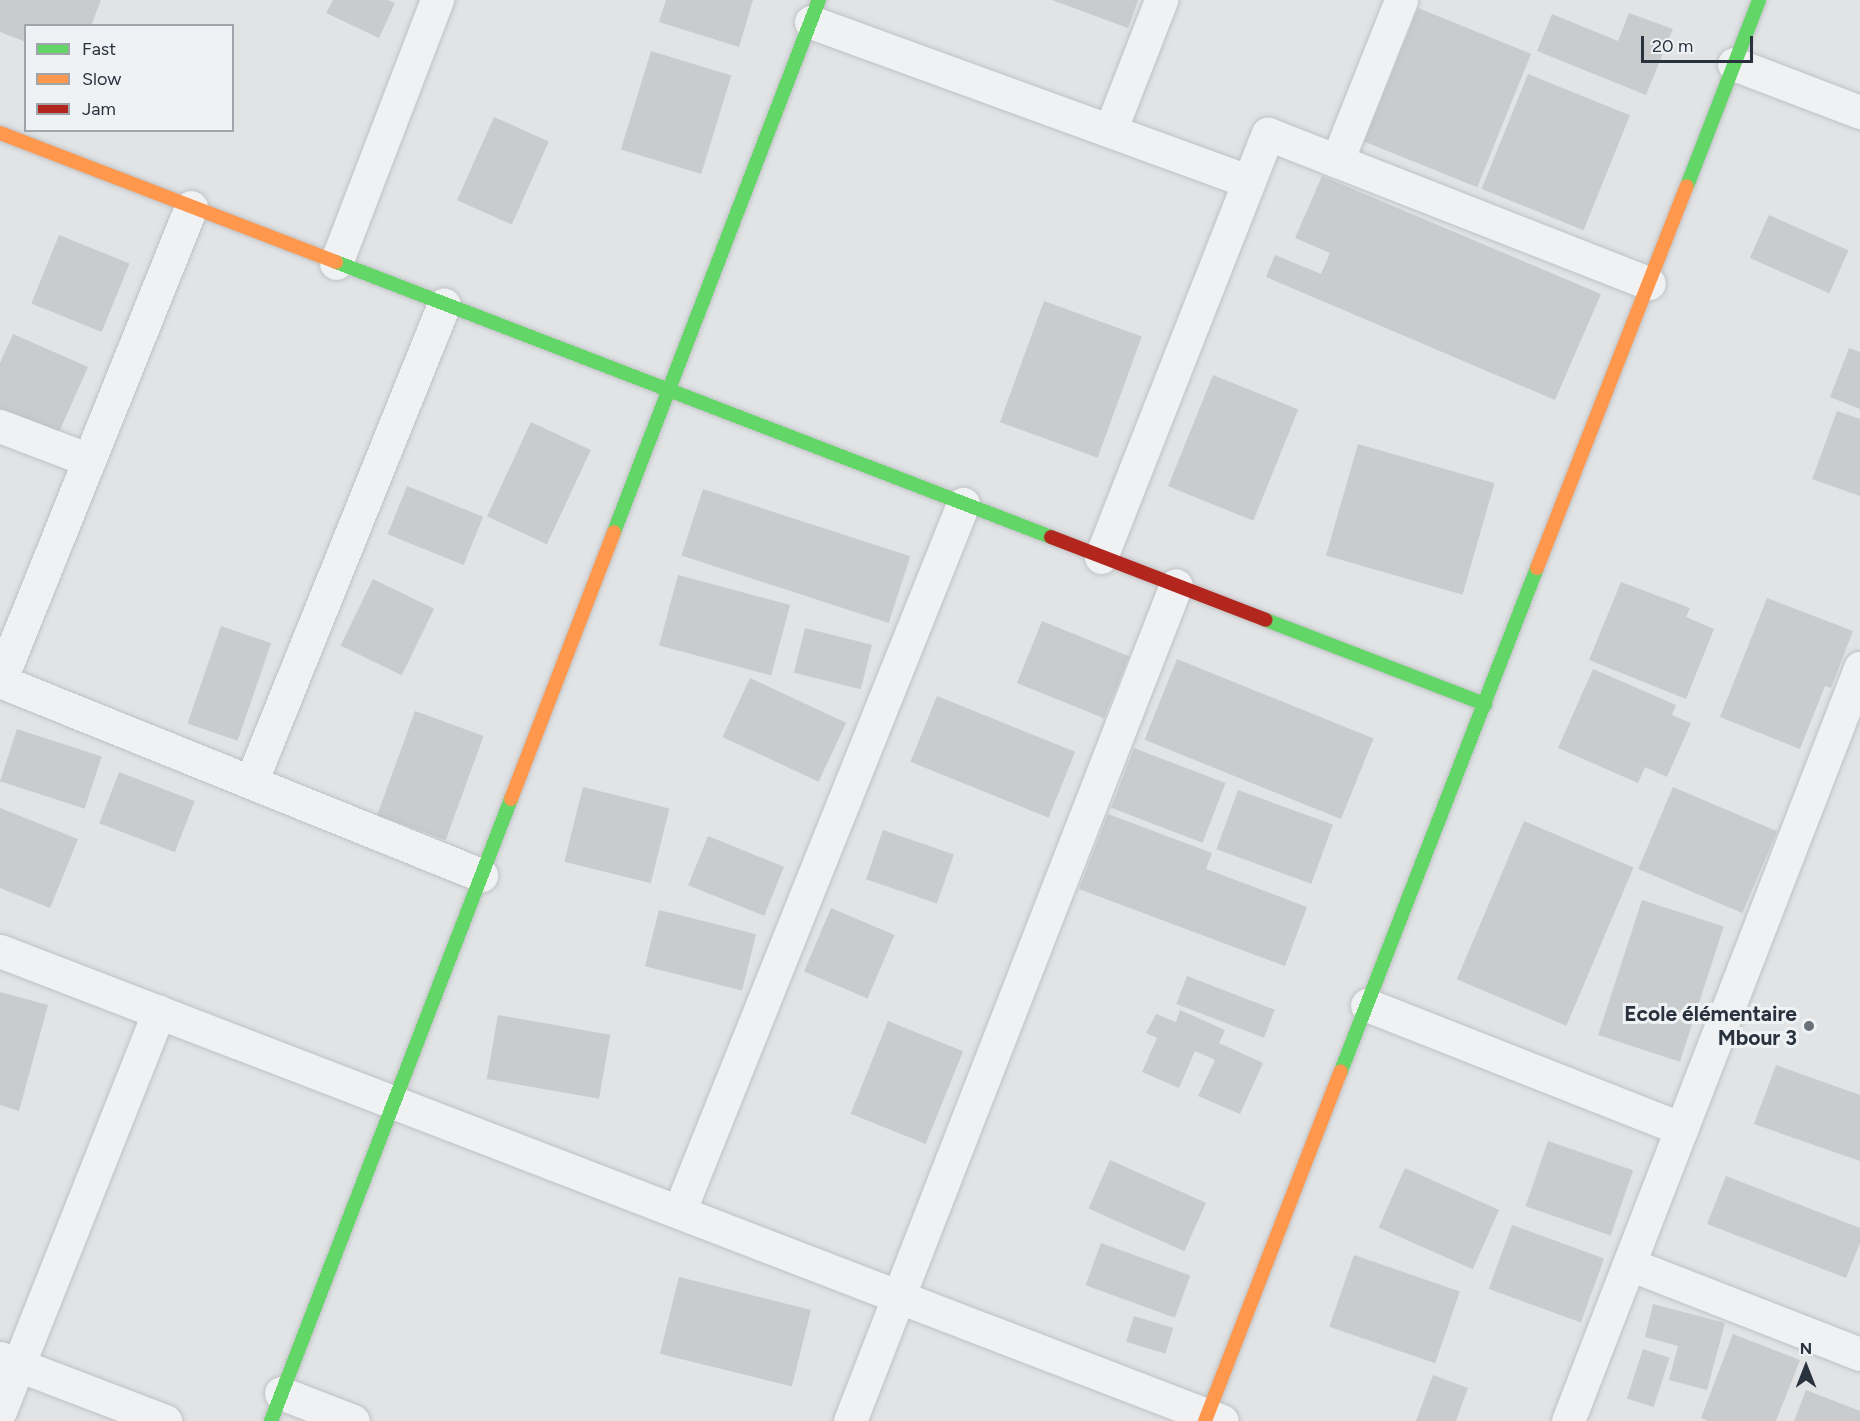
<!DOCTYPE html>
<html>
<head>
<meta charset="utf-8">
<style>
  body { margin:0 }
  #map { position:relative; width:1860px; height:1421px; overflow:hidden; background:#e1e3e5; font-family:Figtree,sans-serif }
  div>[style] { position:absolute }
  .building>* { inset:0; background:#c9cbcd; transform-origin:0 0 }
  .roads { filter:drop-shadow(0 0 2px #bfc1c3) drop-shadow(0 0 2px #bfc1c3) }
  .street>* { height:33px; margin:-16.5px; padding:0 16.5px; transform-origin:16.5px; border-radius:16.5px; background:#f0f1f2 }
  .fast>* { height:14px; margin:-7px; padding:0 7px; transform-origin:7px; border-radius:7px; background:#63d668 }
  .slow>* { height:14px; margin:-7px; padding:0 7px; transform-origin:7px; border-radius:7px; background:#ff974d }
  .jam>* { height:14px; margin:-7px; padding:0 7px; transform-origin:7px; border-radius:7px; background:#b3261e }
  .dots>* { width:16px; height:16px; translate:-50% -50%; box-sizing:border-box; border:3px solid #eef2f5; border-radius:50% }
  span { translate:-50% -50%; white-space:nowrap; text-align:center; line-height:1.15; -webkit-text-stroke:6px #eef2f5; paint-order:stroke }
  .poi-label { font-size:21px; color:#29323d; font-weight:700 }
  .right { translate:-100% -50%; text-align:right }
  .legend { position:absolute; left:24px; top:24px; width:210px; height:108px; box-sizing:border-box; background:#eef2f5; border:2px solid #9fa5ab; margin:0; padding:8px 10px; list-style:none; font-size:18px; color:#29323d }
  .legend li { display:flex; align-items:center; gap:12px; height:30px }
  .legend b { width:30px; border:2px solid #9fa5ab }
  .north { position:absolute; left:1776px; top:1337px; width:60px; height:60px; -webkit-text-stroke:4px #eef2f5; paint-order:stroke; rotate:0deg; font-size:16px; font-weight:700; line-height:24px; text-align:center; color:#29323d }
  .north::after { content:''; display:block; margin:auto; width:21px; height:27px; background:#29323d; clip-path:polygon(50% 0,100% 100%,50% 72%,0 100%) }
  .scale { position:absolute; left:1641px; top:36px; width:112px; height:27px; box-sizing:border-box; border:3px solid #29323d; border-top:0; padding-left:8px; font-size:18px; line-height:21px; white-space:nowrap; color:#29323d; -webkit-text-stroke:4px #eef2f5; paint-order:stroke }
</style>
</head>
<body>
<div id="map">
  <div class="building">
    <i style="clip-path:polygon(0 0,101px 0,91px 26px,26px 26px,26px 42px,0 32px)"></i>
    <i style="clip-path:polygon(333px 0,388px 0,395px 3px,379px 38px,326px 13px)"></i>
    <i style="clip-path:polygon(666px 0,753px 0,739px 47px,659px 22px)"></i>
    <i style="clip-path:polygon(1052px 0,1138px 0,1128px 28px)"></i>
    <i style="left:1418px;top:8px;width:122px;height:144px;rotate:22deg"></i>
    <i style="clip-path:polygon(1629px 13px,1673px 29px,1646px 95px,1537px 51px,1552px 14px,1618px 41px)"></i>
    <i style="left:651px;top:51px;width:84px;height:103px;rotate:17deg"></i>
    <i style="left:1528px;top:74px;width:110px;height:124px;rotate:22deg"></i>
    <i style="left:494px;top:117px;width:60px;height:91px;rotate:24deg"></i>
    <i style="clip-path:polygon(1322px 176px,1601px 294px,1555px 400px,1266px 277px,1275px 255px,1321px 274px,1330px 253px,1295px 238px)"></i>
    <i style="left:1769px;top:215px;width:87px;height:47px;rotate:24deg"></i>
    <i style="left:59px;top:235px;width:76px;height:74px;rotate:22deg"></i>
    <i style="left:1044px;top:301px;width:104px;height:129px;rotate:20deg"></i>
    <i style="clip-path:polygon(13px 334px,88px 367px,55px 441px,0 417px,0 363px)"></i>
    <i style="clip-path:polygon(1849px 348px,1860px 352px,1860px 409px,1830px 397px)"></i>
    <i style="left:1213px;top:375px;width:92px;height:120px;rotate:22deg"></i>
    <i style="clip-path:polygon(1837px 411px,1860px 419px,1860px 496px,1812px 479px)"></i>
    <i style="left:531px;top:422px;width:66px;height:104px;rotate:25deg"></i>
    <i style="left:1358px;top:444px;width:142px;height:116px;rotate:16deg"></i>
    <i style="left:407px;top:486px;width:82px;height:52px;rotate:22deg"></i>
    <i style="left:703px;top:489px;width:218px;height:70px;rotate:18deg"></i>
    <i style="left:678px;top:575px;width:116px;height:73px;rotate:15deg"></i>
    <i style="left:373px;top:579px;width:68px;height:74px;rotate:26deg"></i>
    <i style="clip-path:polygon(1621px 582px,1690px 608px,1686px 617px,1714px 629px,1686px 699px,1589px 660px)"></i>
    <i style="clip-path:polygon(1767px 598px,1853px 631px,1831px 688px,1825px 686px,1800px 749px,1720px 717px)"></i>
    <i style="left:1042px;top:621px;width:94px;height:67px;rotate:22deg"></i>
    <i style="left:221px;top:626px;width:53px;height:103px;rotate:19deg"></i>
    <i style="left:805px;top:628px;width:69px;height:46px;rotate:14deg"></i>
    <i style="left:1177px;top:659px;width:212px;height:87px;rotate:22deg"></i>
    <i style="clip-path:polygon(1593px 669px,1676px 705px,1672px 715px,1691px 723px,1667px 777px,1645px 767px,1638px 783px,1558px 748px)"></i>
    <i style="left:750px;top:678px;width:106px;height:65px;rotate:25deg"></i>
    <i style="left:937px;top:696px;width:149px;height:71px;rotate:22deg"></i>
    <i style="left:415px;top:711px;width:73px;height:111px;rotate:20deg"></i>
    <i style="left:17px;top:729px;width:89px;height:55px;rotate:18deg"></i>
    <i style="left:1134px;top:748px;width:98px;height:64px;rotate:21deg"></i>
    <i style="left:119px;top:772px;width:81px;height:55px;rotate:21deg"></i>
    <i style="left:583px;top:787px;width:89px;height:77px;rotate:14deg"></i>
    <i style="left:1673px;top:787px;width:113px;height:89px;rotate:23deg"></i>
    <i style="left:1238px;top:790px;width:101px;height:63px;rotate:20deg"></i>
    <i style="clip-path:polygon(0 808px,78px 839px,50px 908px,0 888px)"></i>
    <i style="clip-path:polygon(1108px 814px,1212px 853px,1206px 869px,1307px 907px,1285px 966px,1079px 889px)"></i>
    <i style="left:1524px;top:821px;width:119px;height:172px;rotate:23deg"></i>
    <i style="left:883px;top:830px;width:75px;height:52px;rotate:19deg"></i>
    <i style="left:708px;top:836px;width:82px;height:53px;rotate:22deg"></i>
    <i style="left:1642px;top:900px;width:86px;height:142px;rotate:18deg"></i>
    <i style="left:831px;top:908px;width:69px;height:69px;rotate:23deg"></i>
    <i style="left:659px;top:910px;width:100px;height:58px;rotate:14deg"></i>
    <i style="left:1187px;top:976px;width:94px;height:30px;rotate:21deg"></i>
    <i style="clip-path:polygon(0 992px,48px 1005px,19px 1111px,0 1105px)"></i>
    <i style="clip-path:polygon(1180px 1010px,1225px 1030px,1219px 1043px,1263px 1063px,1240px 1114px,1198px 1096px,1215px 1060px,1195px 1051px,1179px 1088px,1142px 1072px,1157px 1038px,1146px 1033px,1156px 1014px,1176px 1022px)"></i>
    <i style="left:498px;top:1015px;width:114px;height:65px;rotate:10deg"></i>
    <i style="left:888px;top:1021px;width:81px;height:100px;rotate:22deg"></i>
    <i style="clip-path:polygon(1776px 1065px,1860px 1095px,1860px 1161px,1754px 1124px)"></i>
    <i style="left:1548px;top:1141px;width:90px;height:69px;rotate:19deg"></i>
    <i style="left:1110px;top:1160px;width:105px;height:53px;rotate:24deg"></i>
    <i style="left:1405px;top:1168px;width:103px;height:65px;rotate:24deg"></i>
    <i style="clip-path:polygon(1726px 1176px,1860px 1228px,1860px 1243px,1846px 1278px,1707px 1224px)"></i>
    <i style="left:1512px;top:1225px;width:98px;height:68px;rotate:20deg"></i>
    <i style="left:1101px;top:1243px;width:95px;height:45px;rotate:20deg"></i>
    <i style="left:1354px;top:1255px;width:112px;height:76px;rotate:19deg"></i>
    <i style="left:679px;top:1277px;width:136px;height:79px;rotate:14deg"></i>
    <i style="clip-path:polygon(1653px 1304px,1725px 1323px,1707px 1390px,1669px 1380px,1678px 1346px,1645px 1337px)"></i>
    <i style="left:1134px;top:1316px;width:41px;height:27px;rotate:17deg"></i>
    <i style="clip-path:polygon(1733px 1334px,1800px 1360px,1776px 1421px,1708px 1421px,1701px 1418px)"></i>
    <i style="left:1643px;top:1349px;width:28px;height:52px;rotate:18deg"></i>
    <i style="clip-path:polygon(1433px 1375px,1468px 1388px,1456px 1421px,1416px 1421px)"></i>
    <i style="clip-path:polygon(1806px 1390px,1860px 1411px,1860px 1421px,1794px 1421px)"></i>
  </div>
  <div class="roads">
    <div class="street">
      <i style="left:811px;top:22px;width:466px;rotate:20deg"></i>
      <i style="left:1734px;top:64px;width:135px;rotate:20.9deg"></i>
      <i style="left:1110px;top:131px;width:141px;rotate:-68.7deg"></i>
      <i style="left:1337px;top:161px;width:173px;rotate:-68.3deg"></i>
      <i style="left:336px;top:263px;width:282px;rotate:-69deg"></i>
      <i style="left:0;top:426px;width:95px;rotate:20.9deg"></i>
      <i style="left:1101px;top:557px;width:455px;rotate:-68.5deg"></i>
      <i style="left:1268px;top:134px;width:409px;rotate:21.4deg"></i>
      <i style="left:0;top:681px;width:519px;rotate:21.97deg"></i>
      <i style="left:0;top:681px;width:511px;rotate:-68.05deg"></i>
      <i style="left:251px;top:782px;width:515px;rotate:-68.01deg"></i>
      <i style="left:0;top:951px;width:1309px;rotate:21.04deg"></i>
      <i style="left:1367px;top:1005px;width:338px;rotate:21.5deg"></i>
      <i style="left:679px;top:1212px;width:763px;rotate:-68.14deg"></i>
      <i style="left:1629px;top:1264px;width:248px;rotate:21.3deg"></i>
      <i style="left:0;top:1358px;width:177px;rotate:20.9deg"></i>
      <i style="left:281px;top:1393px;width:77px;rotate:21.3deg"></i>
      <i style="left:0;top:1411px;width:430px;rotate:-68.3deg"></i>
      <i style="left:850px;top:1421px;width:897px;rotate:-68.7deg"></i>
      <i style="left:1568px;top:1421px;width:808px;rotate:-68.8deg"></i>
    </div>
    <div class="fast">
      <i style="left:1687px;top:186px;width:199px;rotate:-68.8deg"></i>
      <i style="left:336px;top:262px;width:766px;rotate:21.04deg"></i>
      <i style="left:614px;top:532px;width:570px;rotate:-68.93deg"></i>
      <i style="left:1266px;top:620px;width:235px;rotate:21deg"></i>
      <i style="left:1341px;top:1071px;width:540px;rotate:-68.71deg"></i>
      <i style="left:271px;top:1421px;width:667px;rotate:-68.9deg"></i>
    </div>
    <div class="slow">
      <i style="left:0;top:133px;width:360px;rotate:21deg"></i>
      <i style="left:1537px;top:568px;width:410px;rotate:-68.6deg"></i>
      <i style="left:511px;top:799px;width:286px;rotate:-68.9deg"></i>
      <i style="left:1205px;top:1421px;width:375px;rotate:-68.8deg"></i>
    </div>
    <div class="jam">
      <i style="left:1051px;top:537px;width:230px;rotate:21.1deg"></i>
    </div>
  </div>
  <div class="dots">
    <i style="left:1809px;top:1026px;background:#697078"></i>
  </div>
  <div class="poi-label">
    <span class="right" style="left:1797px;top:1026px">Ecole élémentaire<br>Mbour 3</span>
  </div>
  <ul class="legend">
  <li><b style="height:8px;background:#63d668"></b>Fast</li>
  <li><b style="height:8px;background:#ff974d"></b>Slow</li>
  <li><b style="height:8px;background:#b3261e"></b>Jam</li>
  </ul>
  <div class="north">N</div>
  <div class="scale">20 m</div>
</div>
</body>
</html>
